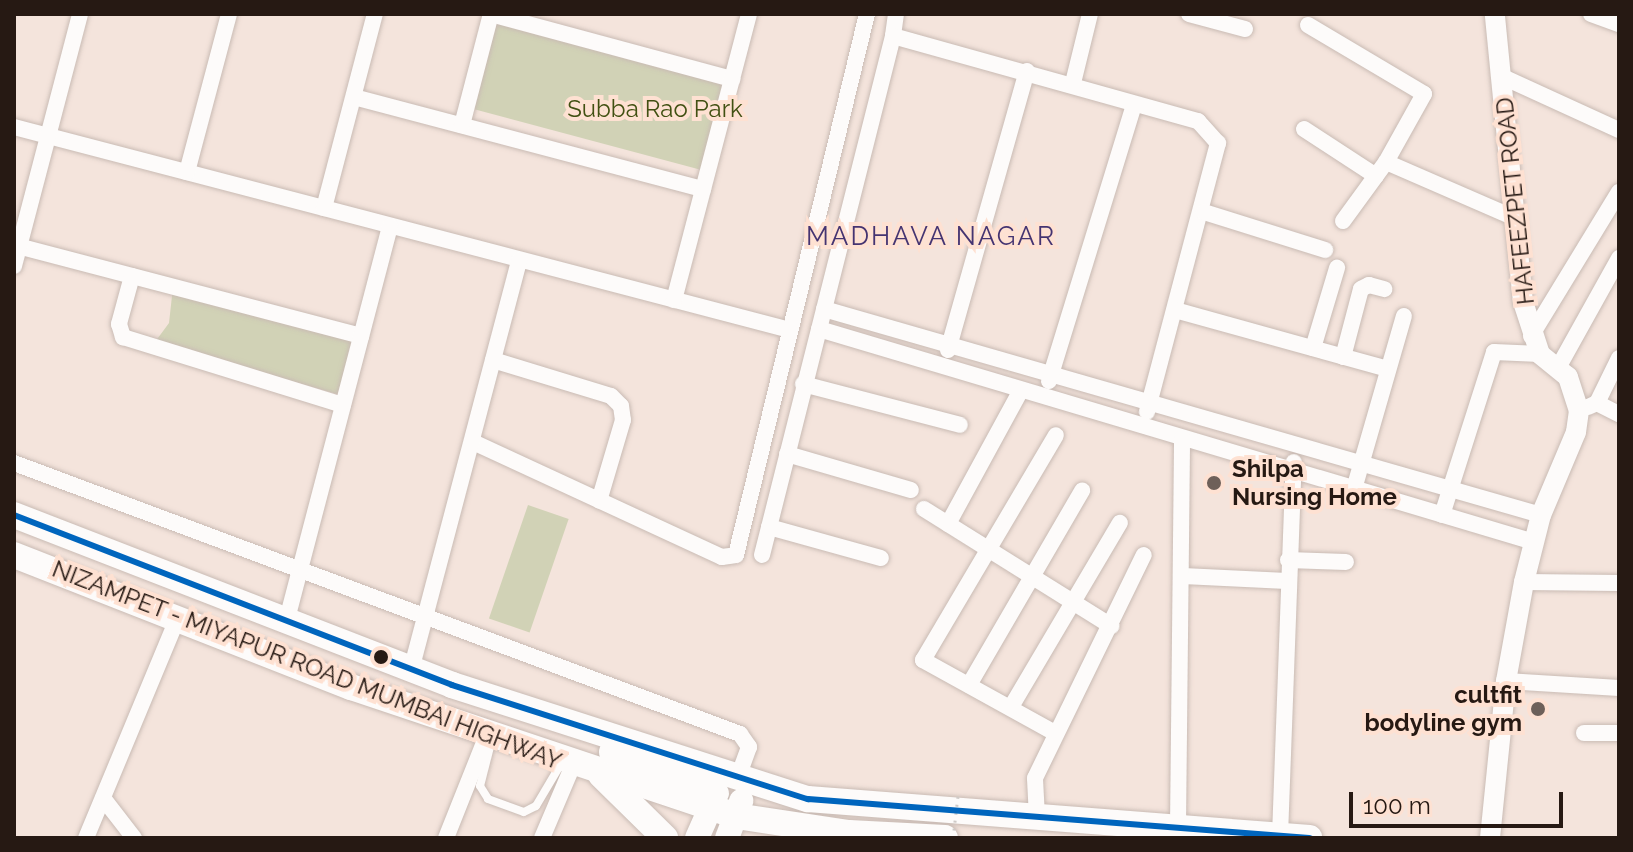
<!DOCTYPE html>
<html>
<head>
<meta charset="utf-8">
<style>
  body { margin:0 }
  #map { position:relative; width:1633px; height:852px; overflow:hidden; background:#f4e4dc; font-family:Raleway,sans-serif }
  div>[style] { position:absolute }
  .green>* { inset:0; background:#d1d2b6; transform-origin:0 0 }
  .roads { filter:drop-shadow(0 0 2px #c9bbb4) drop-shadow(0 0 2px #c9bbb4) }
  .service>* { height:8px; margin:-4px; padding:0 4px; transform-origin:4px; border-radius:4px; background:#fdfbfa }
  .minor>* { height:16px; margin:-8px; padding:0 8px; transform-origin:8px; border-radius:8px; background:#fdfbfa }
  .tertiary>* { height:20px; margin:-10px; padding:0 10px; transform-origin:10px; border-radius:10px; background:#fdfbfa }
  .primary>* { height:24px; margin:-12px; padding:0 12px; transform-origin:12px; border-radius:12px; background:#fdfbfa }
  .trunk>* { height:26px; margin:-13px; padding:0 13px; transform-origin:13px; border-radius:13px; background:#fdfbfa }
  .path-bridge>* { height:3px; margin-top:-1.5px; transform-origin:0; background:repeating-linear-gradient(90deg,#cfcac7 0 2px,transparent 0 8px) }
  .bus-1>* { height:6px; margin:-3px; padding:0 3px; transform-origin:3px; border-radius:3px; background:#0065bd }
  .dots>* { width:22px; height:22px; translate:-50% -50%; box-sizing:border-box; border:4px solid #fee1d2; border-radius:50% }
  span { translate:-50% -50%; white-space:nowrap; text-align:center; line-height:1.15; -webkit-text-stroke:8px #fee1d2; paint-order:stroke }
  .park-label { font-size:24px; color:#415012 }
  .street-label { font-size:24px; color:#261913 }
  .poi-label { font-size:24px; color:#261913; font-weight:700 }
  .left { translate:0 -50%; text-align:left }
  .right { translate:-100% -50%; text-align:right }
  .neighbourhood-label { font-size:26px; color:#453471; letter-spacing:2px }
  .frame { position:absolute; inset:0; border:16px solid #261913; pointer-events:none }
  .scale { position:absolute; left:1349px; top:792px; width:214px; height:36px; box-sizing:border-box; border:4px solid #261913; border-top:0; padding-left:10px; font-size:24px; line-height:28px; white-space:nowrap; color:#261913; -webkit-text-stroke:6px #fee1d2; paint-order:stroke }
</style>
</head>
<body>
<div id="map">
  <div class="green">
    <i style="left:497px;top:21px;width:239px;height:91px;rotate:15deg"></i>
    <i style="clip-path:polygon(173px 287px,361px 338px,344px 396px,155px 342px,169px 323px)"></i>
    <i style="left:528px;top:505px;width:43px;height:120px;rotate:19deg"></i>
  </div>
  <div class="roads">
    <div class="service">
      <i style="left:491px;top:743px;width:44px;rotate:104.3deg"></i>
      <i style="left:480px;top:786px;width:15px;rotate:58deg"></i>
      <i style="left:488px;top:799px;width:38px;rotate:20deg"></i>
      <i style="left:524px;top:812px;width:13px;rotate:-27deg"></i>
      <i style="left:536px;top:806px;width:51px;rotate:-59.4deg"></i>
    </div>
    <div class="minor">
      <i style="left:491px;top:14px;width:250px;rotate:15.1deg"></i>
      <i style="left:896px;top:14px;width:22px;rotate:98deg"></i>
      <i style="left:893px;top:36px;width:317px;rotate:15.6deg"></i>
      <i style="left:1198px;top:121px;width:30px;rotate:48deg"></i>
      <i style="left:1218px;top:143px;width:278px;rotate:104.8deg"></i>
      <i style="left:1189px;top:14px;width:58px;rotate:15deg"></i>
      <i style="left:1591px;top:14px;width:30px;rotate:20deg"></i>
      <i style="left:1308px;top:25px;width:135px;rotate:30.7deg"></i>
      <i style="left:1424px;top:94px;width:78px;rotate:119.2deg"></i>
      <i style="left:1386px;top:162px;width:73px;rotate:126.1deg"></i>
      <i style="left:1503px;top:77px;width:128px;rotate:24.6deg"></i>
      <i style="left:1073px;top:83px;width:71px;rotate:-76.2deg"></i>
      <i style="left:354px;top:97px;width:361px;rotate:14.8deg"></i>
      <i style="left:462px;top:125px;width:115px;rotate:-75.4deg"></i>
      <i style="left:14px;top:127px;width:802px;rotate:14.66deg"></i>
      <i style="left:1304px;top:129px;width:86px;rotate:33.1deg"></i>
      <i style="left:1386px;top:162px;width:143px;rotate:23.5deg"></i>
      <i style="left:187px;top:172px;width:163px;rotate:-75.1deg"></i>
      <i style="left:324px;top:208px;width:201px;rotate:-75.3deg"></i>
      <i style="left:1204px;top:212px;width:127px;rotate:17.4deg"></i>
      <i style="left:14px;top:245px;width:359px;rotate:14.7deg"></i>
      <i style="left:14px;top:266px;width:260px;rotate:-75.3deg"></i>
      <i style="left:132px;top:276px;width:50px;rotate:105.2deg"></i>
      <i style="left:119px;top:324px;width:14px;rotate:73deg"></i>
      <i style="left:123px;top:337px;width:230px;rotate:17.2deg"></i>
      <i style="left:674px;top:300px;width:296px;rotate:-75.3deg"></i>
      <i style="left:824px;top:309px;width:746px;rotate:16.03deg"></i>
      <i style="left:1175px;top:310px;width:221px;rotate:15.5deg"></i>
      <i style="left:819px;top:329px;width:746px;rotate:16.59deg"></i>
      <i style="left:1531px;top:336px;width:169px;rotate:-58.6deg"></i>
      <i style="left:1313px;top:348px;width:84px;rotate:-73.3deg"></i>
      <i style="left:948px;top:350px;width:290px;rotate:-74.2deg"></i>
      <i style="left:1343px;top:357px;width:70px;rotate:-75.2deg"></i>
      <i style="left:1361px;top:289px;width:9px;rotate:-27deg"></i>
      <i style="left:1369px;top:285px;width:16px;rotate:15deg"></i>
      <i style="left:493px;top:360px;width:123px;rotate:17deg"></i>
      <i style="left:611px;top:396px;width:14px;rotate:45deg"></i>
      <i style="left:621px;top:406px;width:14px;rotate:82deg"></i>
      <i style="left:623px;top:420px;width:84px;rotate:106.5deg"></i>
      <i style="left:1559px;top:366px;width:124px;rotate:-60.9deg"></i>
      <i style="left:1049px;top:381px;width:290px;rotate:-72.9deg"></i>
      <i style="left:803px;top:384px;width:162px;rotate:14.6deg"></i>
      <i style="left:1597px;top:403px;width:50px;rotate:-63.9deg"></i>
      <i style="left:1588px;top:407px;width:10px;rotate:-24deg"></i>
      <i style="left:1597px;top:403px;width:25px;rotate:27deg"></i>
      <i style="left:473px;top:442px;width:274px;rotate:24.8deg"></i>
      <i style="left:722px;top:557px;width:14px;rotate:-8deg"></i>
      <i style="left:736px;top:555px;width:557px;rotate:-76.39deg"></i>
      <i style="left:787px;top:454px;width:129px;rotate:16.2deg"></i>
      <i style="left:14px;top:463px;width:775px;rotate:20.47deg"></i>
      <i style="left:740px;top:734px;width:16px;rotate:55deg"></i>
      <i style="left:749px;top:747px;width:33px;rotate:110deg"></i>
      <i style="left:1354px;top:489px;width:180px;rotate:-73.9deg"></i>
      <i style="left:924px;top:509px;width:221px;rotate:32deg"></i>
      <i style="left:1442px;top:515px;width:171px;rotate:-72.3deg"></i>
      <i style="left:1494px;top:352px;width:46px;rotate:2.5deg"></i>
      <i style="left:948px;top:524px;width:153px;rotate:-61.4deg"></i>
      <i style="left:769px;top:527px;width:116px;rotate:15.5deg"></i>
      <i style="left:762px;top:555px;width:535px;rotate:-75.83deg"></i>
      <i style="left:1288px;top:560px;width:58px;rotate:2deg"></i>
      <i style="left:1183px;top:576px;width:104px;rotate:2.8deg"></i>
      <i style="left:1524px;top:582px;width:95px;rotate:0.6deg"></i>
      <i style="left:287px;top:619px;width:406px;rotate:-75.3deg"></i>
      <i style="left:411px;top:670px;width:424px;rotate:-75.2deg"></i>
      <i style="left:1506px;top:681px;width:113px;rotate:3.5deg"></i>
      <i style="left:969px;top:685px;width:225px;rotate:-59.8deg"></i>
      <i style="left:1011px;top:707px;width:214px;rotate:-59.4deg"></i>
      <i style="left:1055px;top:733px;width:151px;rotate:-151.1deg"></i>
      <i style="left:923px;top:660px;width:261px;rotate:-59.4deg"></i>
      <i style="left:1584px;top:733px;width:35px"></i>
      <i style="left:103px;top:798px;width:51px;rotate:52.2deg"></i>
      <i style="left:1037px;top:817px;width:39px;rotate:-93deg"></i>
      <i style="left:1035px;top:778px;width:248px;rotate:-64deg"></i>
      <i style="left:1178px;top:827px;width:389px;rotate:-89.4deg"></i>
      <i style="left:1280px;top:836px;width:374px;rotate:-87.9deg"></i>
      <i style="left:86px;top:838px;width:239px;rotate:-67.4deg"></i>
      <i style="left:446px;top:838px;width:111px;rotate:-68.3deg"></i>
      <i style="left:542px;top:838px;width:79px;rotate:-67deg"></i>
    </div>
    <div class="tertiary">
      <i style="left:1490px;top:838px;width:158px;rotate:-84.2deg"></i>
      <i style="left:1506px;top:681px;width:101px;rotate:-79.7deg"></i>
      <i style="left:1524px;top:582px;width:69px;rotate:-75.8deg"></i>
      <i style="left:1541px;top:515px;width:90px;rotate:-67.1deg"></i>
      <i style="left:1576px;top:432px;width:21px;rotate:-82deg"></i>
      <i style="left:1579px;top:411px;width:36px;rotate:-108deg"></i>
      <i style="left:1568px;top:377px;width:36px;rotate:-141deg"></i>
      <i style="left:1540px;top:354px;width:55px;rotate:-108.1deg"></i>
      <i style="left:1523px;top:302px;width:289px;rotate:-95.6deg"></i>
    </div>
    <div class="primary">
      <i style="left:697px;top:838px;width:49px;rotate:-66deg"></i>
      <i style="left:727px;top:838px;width:40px;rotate:-69deg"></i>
    </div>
    <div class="trunk">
      <i style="left:14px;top:515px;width:470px;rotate:21.2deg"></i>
      <i style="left:452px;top:685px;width:374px;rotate:17.8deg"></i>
      <i style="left:808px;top:799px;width:503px;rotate:4.45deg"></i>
      <i style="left:14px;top:555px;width:362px;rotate:21.4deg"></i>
      <i style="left:351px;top:687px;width:406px;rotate:18.5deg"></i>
      <i style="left:736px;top:816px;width:114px;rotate:8.6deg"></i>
      <i style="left:849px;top:833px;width:96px;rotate:3deg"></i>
      <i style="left:612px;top:752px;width:109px;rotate:21.6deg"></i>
      <i style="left:601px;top:775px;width:90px;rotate:44.5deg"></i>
    </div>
  </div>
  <div class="path-bridge">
    <i style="left:953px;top:838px;width:42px;rotate:-83.2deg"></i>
  </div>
  <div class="bus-1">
    <i style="left:14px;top:515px;width:470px;rotate:21.2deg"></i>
    <i style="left:452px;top:685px;width:374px;rotate:17.8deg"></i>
    <i style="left:808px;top:799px;width:503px;rotate:4.45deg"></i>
  </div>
  <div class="dots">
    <i style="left:1214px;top:483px;background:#6e6059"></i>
    <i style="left:381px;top:657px;background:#261913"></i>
    <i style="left:1538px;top:709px;background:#6e6059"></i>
  </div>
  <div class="park-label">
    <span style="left:655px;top:109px">Subba Rao Park</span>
  </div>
  <div class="street-label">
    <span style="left:1515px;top:201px;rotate:-96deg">HAFEEZPET ROAD</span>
    <span style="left:307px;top:665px;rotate:21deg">NIZAMPET - MIYAPUR ROAD MUMBAI HIGHWAY</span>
  </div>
  <div class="poi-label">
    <span class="left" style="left:1232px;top:483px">Shilpa<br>Nursing Home</span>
    <span class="right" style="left:1522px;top:709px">cultfit<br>bodyline gym</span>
  </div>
  <div class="neighbourhood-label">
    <span style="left:931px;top:237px">MADHAVA NAGAR</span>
  </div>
  <div class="frame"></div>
  <div class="scale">100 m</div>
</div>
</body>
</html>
